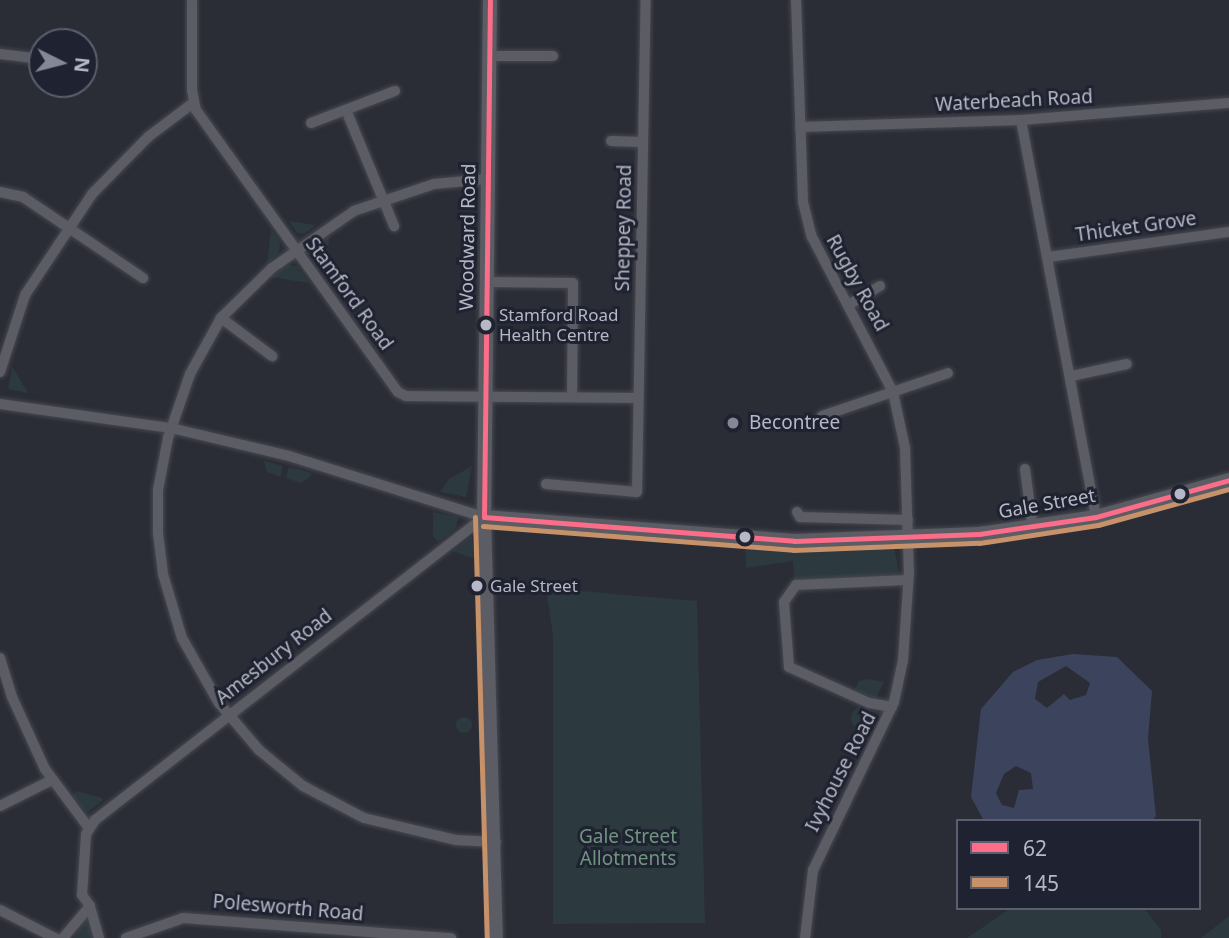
<!DOCTYPE html>
<html>
<head>
<meta charset="utf-8">
<style>
  body { margin:0 }
  #map { position:relative; width:1229px; height:938px; overflow:hidden; background:#2a2d36; font-family:"Noto Sans",sans-serif }
  div>[style] { position:absolute }
  .green>* { inset:0; background:#2c393e }
  .round { border-radius:50% }
  .water>* { inset:0; background:#3c435d }
  .roads { filter:drop-shadow(0 0 2px #47484f) drop-shadow(0 0 2px #47484f) }
  .minor>* { height:10px; margin:-5px; padding:0 5px; transform-origin:5px; border-radius:5px; background:#5b5c64 }
  .tertiary>* { height:14px; margin:-7px; padding:0 7px; transform-origin:7px; border-radius:7px; background:#5b5c64 }
  .bus-1>* { height:5px; margin:-2.5px; padding:0 2.5px; transform-origin:2.5px; border-radius:2.5px; background:#fb6d88 }
  .bus-2>* { height:5px; margin:-2.5px; padding:0 2.5px; transform-origin:2.5px; border-radius:2.5px; background:#c7916a }
  .dots>* { width:19px; height:19px; translate:-50% -50%; box-sizing:border-box; border:4px solid #1f2230; border-radius:50% }
  span { translate:-50% -50%; white-space:nowrap; text-align:center; line-height:1.15; -webkit-text-stroke:6px #1f2230; paint-order:stroke }
  .bus-label { font-size:17px; color:#b6b8c6 }
  .left { translate:0 -50%; text-align:left }
  .street-label { font-size:19px; color:#b6b8c6 }
  .poi-label { font-size:19px; color:#b6b8c6 }
  .park-label { font-size:19px; color:#709480 }
  .legend { position:absolute; left:956px; top:819px; width:245px; height:91px; box-sizing:border-box; background:#1f2230; border:2px solid #5b5e6c; margin:0; padding:9px 12px; list-style:none; font-size:21px; color:#b6b8c6 }
  .legend li { display:flex; align-items:center; gap:14px; height:35px }
  .legend b { width:35px; border:2px solid #5b5e6c }
  .north { position:absolute; left:28px; top:28px; width:70px; height:70px; box-sizing:border-box; background:#1f2230; border:2px solid #5b5e6c; border-radius:50%; rotate:96deg; font-size:19px; font-weight:700; line-height:28px; text-align:center; color:#b6b8c6 }
  .north::after { content:''; display:block; margin:auto; width:24px; height:32px; background:#858794; clip-path:polygon(50% 0,100% 100%,50% 72%,0 100%) }
</style>
</head>
<body>
<div id="map">
  <div class="green">
    <i style="clip-path:polygon(289px 221px,316px 225px,304px 234px,297px 233px)"></i>
    <i style="clip-path:polygon(271px 229px,280px 242px,279px 252px,267px 264px)"></i>
    <i style="clip-path:polygon(330px 235px,325px 266px,320px 269px,310px 254px,314px 245px)"></i>
    <i style="clip-path:polygon(288px 265px,297px 266px,309px 283px,271px 277px)"></i>
    <i style="clip-path:polygon(12px 366px,28px 393px,8px 389px)"></i>
    <i style="clip-path:polygon(264px 461px,283px 466px,280px 477px,267px 472px)"></i>
    <i style="clip-path:polygon(472px 466px,466px 497px,440px 492px,449px 479px)"></i>
    <i style="clip-path:polygon(289px 467px,312px 473px,310px 477px,301px 483px,286px 478px)"></i>
    <i style="clip-path:polygon(433px 512px,458px 517px,456px 528px,438px 542px,433px 536px)"></i>
    <i style="clip-path:polygon(472px 536px,475px 559px,453px 551px)"></i>
    <i style="clip-path:polygon(894px 545px,899px 574px,892px 579px,794px 583px,793px 561px,746px 568px,745px 546px,793px 549px)"></i>
    <i style="clip-path:polygon(546px 588px,697px 601px,705px 923px,553px 924px,553px 636px)"></i>
    <i style="clip-path:polygon(868px 679px,884px 682px,876px 698px,854px 691px,859px 681px)"></i>
    <i class="round" style="left:851px;top:707px;width:22px;height:22px"></i>
    <i class="round" style="left:456px;top:717px;width:16px;height:16px"></i>
    <i style="clip-path:polygon(77px 791px,102px 798px,103px 800px,87px 813px,72px 795px)"></i>
    <i style="clip-path:polygon(1011px 908px,1144px 908px,1161px 930px,1161px 938px,967px 938px)"></i>
    <i style="clip-path:polygon(1229px 916px,1229px 938px,1201px 938px)"></i>
    <i style="clip-path:polygon(86px 921px,96px 938px,74px 938px,81px 926px)"></i>
  </div>
  <div class="water">
    <i style="clip-path:polygon(evenodd,1073px 654px,1117px 657px,1152px 691px,1148px 739px,1156px 816px,1152px 821px,984px 821px,971px 797px,981px 709px,1013px 672px,1037px 660px,1073px 654px,1066px 666px,1090px 683px,1086px 695px,1070px 700px,1064px 694px,1047px 708px,1035px 699px,1038px 682px,1066px 666px,1073px 654px,1016px 766px,1031px 773px,1033px 789px,1019px 790px,1014px 808px,1002px 805px,996px 793px,1004px 774px,1016px 766px)"></i>
  </div>
  <div class="roads">
    <div class="minor">
      <i style="left:192px;top:0;width:90px;rotate:90deg"></i>
      <i style="left:192px;top:90px;width:20px;rotate:79deg"></i>
      <i style="left:196px;top:110px;width:347px;rotate:54.4deg"></i>
      <i style="left:398px;top:392px;width:9px;rotate:27deg"></i>
      <i style="left:406px;top:396px;width:232px;rotate:0.5deg"></i>
      <i style="left:796px;top:0;width:202px;rotate:88deg"></i>
      <i style="left:803px;top:202px;width:36px;rotate:76deg"></i>
      <i style="left:812px;top:237px;width:175px;rotate:62.4deg"></i>
      <i style="left:893px;top:392px;width:57px;rotate:77.9deg"></i>
      <i style="left:905px;top:448px;width:124px;rotate:88.2deg"></i>
      <i style="left:909px;top:572px;width:88px;rotate:93.9deg"></i>
      <i style="left:903px;top:660px;width:43px;rotate:102.1deg"></i>
      <i style="left:894px;top:702px;width:187px;rotate:115.7deg"></i>
      <i style="left:813px;top:870px;width:68px;rotate:96.7deg"></i>
      <i style="left:0;top:54px;width:42px;rotate:6.8deg"></i>
      <i style="left:490px;top:56px;width:63px"></i>
      <i style="left:346px;top:110px;width:126px;rotate:67.5deg"></i>
      <i style="left:1021px;top:120px;width:404px;rotate:79.3deg"></i>
      <i style="left:311px;top:123px;width:90px;rotate:-20.9deg"></i>
      <i style="left:800px;top:127px;width:221px;rotate:-1.8deg"></i>
      <i style="left:1021px;top:120px;width:209px;rotate:-4.7deg"></i>
      <i style="left:611px;top:141px;width:31px;rotate:2deg"></i>
      <i style="left:488px;top:179px;width:54px;rotate:174.7deg"></i>
      <i style="left:434px;top:184px;width:84px;rotate:161.4deg"></i>
      <i style="left:354px;top:211px;width:100px;rotate:145.2deg"></i>
      <i style="left:272px;top:268px;width:71px;rotate:135.6deg"></i>
      <i style="left:221px;top:318px;width:64px;rotate:119deg"></i>
      <i style="left:190px;top:374px;width:68px;rotate:109deg"></i>
      <i style="left:168px;top:438px;width:53px;rotate:100.9deg"></i>
      <i style="left:158px;top:490px;width:43px;rotate:90deg"></i>
      <i style="left:158px;top:533px;width:41px;rotate:83deg"></i>
      <i style="left:163px;top:574px;width:67px;rotate:73.5deg"></i>
      <i style="left:182px;top:638px;width:75px;rotate:60.4deg"></i>
      <i style="left:219px;top:703px;width:62px;rotate:49.6deg"></i>
      <i style="left:259px;top:750px;width:57px;rotate:39.3deg"></i>
      <i style="left:303px;top:786px;width:69px;rotate:27.7deg"></i>
      <i style="left:364px;top:818px;width:95px;rotate:13.4deg"></i>
      <i style="left:456px;top:840px;width:40px;rotate:2.9deg"></i>
      <i style="left:0;top:192px;width:24px;rotate:12deg"></i>
      <i style="left:23px;top:197px;width:145px;rotate:34deg"></i>
      <i style="left:1048px;top:257px;width:183px;rotate:-7.9deg"></i>
      <i style="left:487px;top:282px;width:86px;rotate:0.7deg"></i>
      <i style="left:573px;top:283px;width:114px;rotate:90.5deg"></i>
      <i style="left:850px;top:304px;width:35px;rotate:-31deg"></i>
      <i style="left:221px;top:318px;width:64px;rotate:36.7deg"></i>
      <i style="left:0;top:372px;width:81px;rotate:-72deg"></i>
      <i style="left:25px;top:295px;width:121px;rotate:-56.4deg"></i>
      <i style="left:92px;top:194px;width:80px;rotate:-45.5deg"></i>
      <i style="left:148px;top:137px;width:56px;rotate:-37.1deg"></i>
      <i style="left:1071px;top:376px;width:57px;rotate:-12.1deg"></i>
      <i style="left:0;top:404px;width:173px;rotate:8deg"></i>
      <i style="left:171px;top:428px;width:121px;rotate:13.3deg"></i>
      <i style="left:289px;top:456px;width:204px;rotate:17.4deg"></i>
      <i style="left:822px;top:416px;width:133px;rotate:-18.8deg"></i>
      <i style="left:1025px;top:469px;width:61px;rotate:82.4deg"></i>
      <i style="left:546px;top:484px;width:91px;rotate:5deg"></i>
      <i style="left:637px;top:492px;width:492px;rotate:-89deg"></i>
      <i style="left:797px;top:512px;width:6px;rotate:59deg"></i>
      <i style="left:800px;top:517px;width:108px;rotate:1.6deg"></i>
      <i style="left:0;top:658px;width:41px;rotate:72.9deg"></i>
      <i style="left:12px;top:697px;width:79px;rotate:65.4deg"></i>
      <i style="left:45px;top:769px;width:72px;rotate:53.4deg"></i>
      <i style="left:892px;top:707px;width:23px;rotate:-170deg"></i>
      <i style="left:869px;top:703px;width:88px;rotate:-155.8deg"></i>
      <i style="left:789px;top:667px;width:65px;rotate:-94.4deg"></i>
      <i style="left:784px;top:602px;width:21px;rotate:-55deg"></i>
      <i style="left:796px;top:585px;width:111px;rotate:-2.6deg"></i>
      <i style="left:0;top:806px;width:58px;rotate:-26.6deg"></i>
      <i style="left:0;top:910px;width:62px;rotate:27deg"></i>
      <i style="left:63px;top:938px;width:42px;rotate:-49.8deg"></i>
      <i style="left:99px;top:938px;width:33px;rotate:-106deg"></i>
      <i style="left:90px;top:906px;width:14px;rotate:-126deg"></i>
      <i style="left:82px;top:895px;width:61px;rotate:-86.2deg"></i>
      <i style="left:86px;top:834px;width:17px;rotate:-57deg"></i>
      <i style="left:95px;top:820px;width:493px;rotate:-37.9deg"></i>
      <i style="left:126px;top:938px;width:60px;rotate:-19.3deg"></i>
      <i style="left:183px;top:918px;width:269px;rotate:4.3deg"></i>
    </div>
    <div class="tertiary">
      <i style="left:490px;top:0;width:517px;rotate:90.66deg"></i>
      <i style="left:484px;top:517px;width:421px;rotate:88.4deg"></i>
      <i style="left:484px;top:517px;width:311px;rotate:4.4deg"></i>
      <i style="left:794px;top:541px;width:185px;rotate:-2.2deg"></i>
      <i style="left:979px;top:534px;width:118px;rotate:-8.3deg"></i>
      <i style="left:1096px;top:517px;width:138px;rotate:-15.5deg"></i>
    </div>
  </div>
  <div class="bus-1">
    <i style="left:484px;top:517px;width:311px;rotate:4.4deg"></i>
    <i style="left:794px;top:541px;width:185px;rotate:-2.2deg"></i>
    <i style="left:979px;top:534px;width:118px;rotate:-8.3deg"></i>
    <i style="left:1096px;top:517px;width:138px;rotate:-15.5deg"></i>
    <i style="left:484px;top:517px;width:517px;rotate:-89.34deg"></i>
  </div>
  <div class="bus-2">
    <i style="left:475px;top:517px;width:421px;rotate:88.4deg"></i>
    <i style="left:483px;top:526px;width:311px;rotate:4.4deg"></i>
    <i style="left:793px;top:550px;width:186px;rotate:-2.2deg"></i>
    <i style="left:979px;top:543px;width:120px;rotate:-8.6deg"></i>
    <i style="left:1098px;top:525px;width:136px;rotate:-15.4deg"></i>
  </div>
  <div class="dots">
    <i style="left:486px;top:325px;background:#b6b8c6"></i>
    <i style="left:733px;top:423px;background:#858794"></i>
    <i style="left:1180px;top:494px;background:#b6b8c6"></i>
    <i style="left:745px;top:537px;background:#b6b8c6"></i>
    <i style="left:477px;top:586px;background:#b6b8c6"></i>
  </div>
  <div class="bus-label">
    <span class="left" style="left:499px;top:325px">Stamford Road<br>Health Centre</span>
    <span class="left" style="left:490px;top:586px">Gale Street</span>
  </div>
  <div class="street-label">
    <span style="left:1014px;top:101px;rotate:-3deg">Waterbeach Road</span>
    <span style="left:1136px;top:227px;rotate:-8deg">Thicket Grove</span>
    <span style="left:624px;top:228px;rotate:-89deg">Sheppey Road</span>
    <span style="left:468px;top:237px;rotate:-89deg">Woodward Road</span>
    <span style="left:857px;top:283px;rotate:61deg">Rugby Road</span>
    <span style="left:349px;top:294px;rotate:54deg">Stamford Road</span>
    <span style="left:1047px;top:504px;rotate:-10deg">Gale Street</span>
    <span style="left:274px;top:657px;rotate:-38deg">Amesbury Road</span>
    <span style="left:841px;top:772px;rotate:-63deg">Ivyhouse Road</span>
    <span style="left:288px;top:908px;rotate:5deg">Polesworth Road</span>
  </div>
  <div class="poi-label">
    <span class="left" style="left:749px;top:423px">Becontree</span>
  </div>
  <div class="park-label">
    <span style="left:628px;top:848px">Gale Street<br>Allotments</span>
  </div>
  <ul class="legend">
  <li><b style="height:9px;background:#fb6d88"></b>62</li>
  <li><b style="height:9px;background:#c7916a"></b>145</li>
  </ul>
  <div class="north">N</div>
</div>
</body>
</html>
